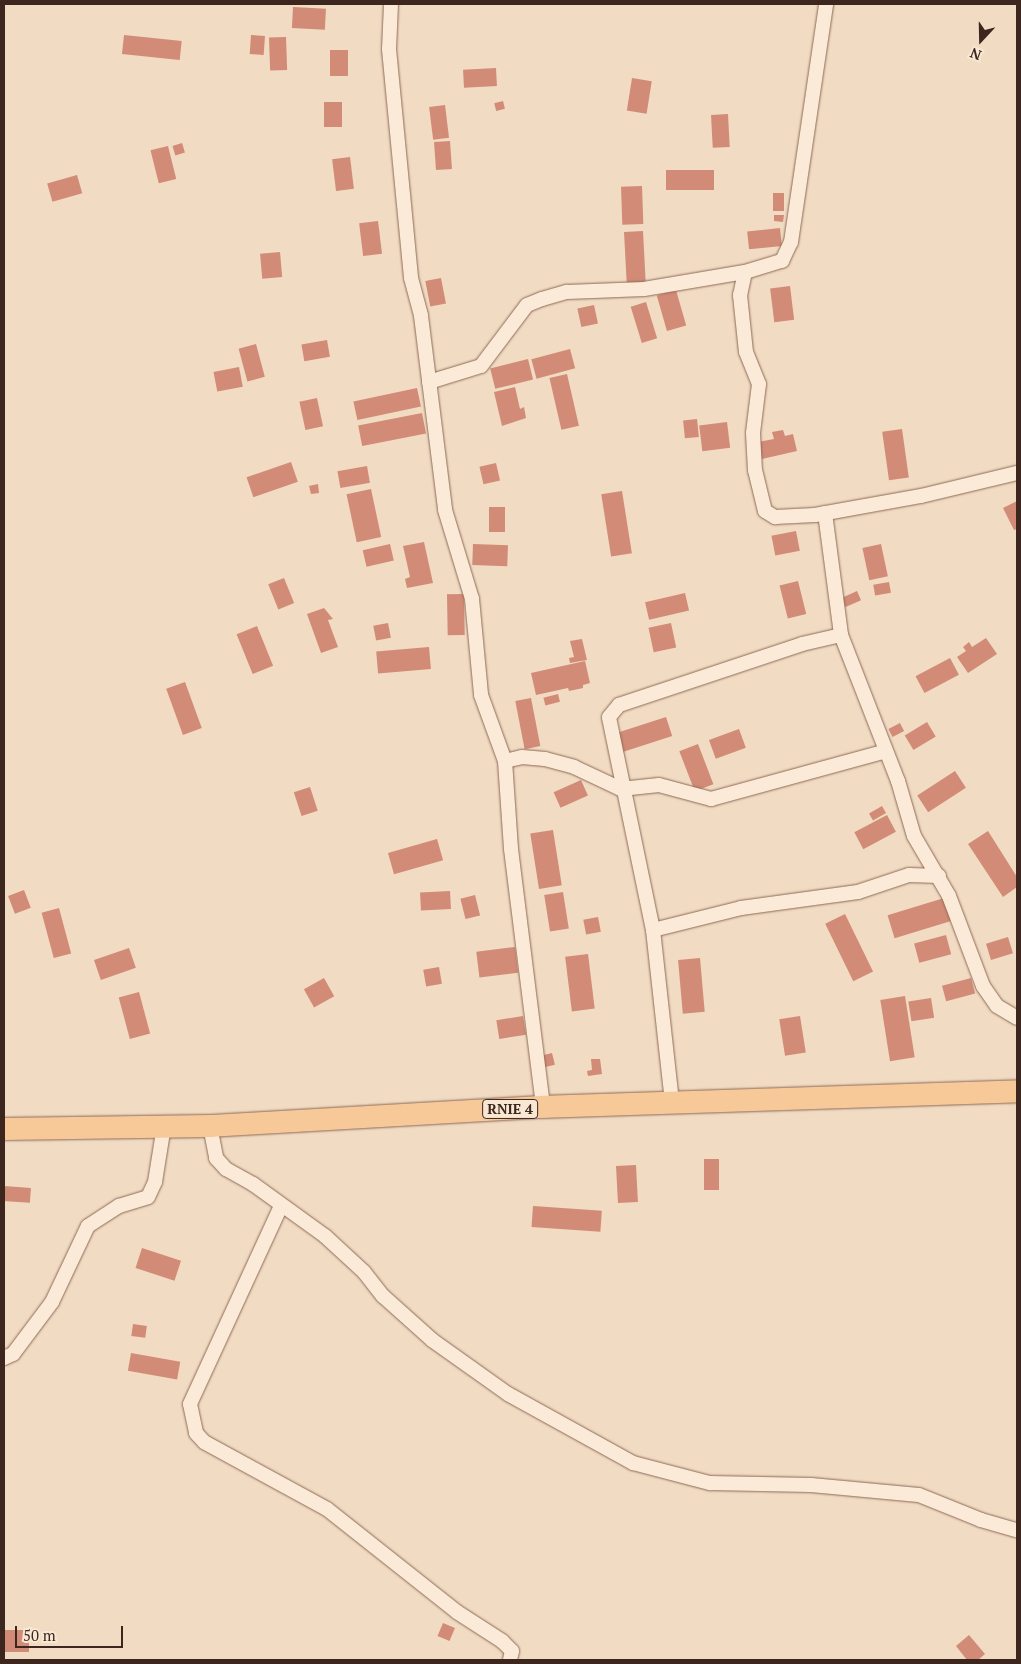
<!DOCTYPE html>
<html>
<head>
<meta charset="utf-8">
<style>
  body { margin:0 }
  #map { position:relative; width:1021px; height:1664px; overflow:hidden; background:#f1dbc3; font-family:"PT Serif",serif }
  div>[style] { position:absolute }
  .building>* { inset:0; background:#d28b76; transform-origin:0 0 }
  .roads { filter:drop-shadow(0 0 1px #8d6a58) drop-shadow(0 0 1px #8d6a58) }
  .street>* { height:14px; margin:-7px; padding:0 7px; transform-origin:7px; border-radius:7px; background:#fbead7 }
  .primary>* { height:22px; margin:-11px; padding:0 11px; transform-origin:11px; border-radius:11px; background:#f7c898 }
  span { translate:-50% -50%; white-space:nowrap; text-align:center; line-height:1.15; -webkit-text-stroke:4px #f8e7d3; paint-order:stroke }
  .shield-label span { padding:1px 4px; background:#f8e7d3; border:1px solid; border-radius:4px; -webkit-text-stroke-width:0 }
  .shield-label { font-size:14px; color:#3c261d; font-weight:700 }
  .frame { position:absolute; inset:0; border:5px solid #3c261d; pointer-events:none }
  .north { position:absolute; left:956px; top:15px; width:50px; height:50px; -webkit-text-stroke:4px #f8e7d3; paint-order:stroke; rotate:201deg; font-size:14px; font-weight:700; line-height:20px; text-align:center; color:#3c261d }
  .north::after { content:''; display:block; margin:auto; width:18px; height:22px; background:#3c261d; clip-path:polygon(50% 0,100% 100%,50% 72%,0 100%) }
  .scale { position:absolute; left:15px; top:1626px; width:108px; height:22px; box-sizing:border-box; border:2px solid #3c261d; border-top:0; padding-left:6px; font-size:15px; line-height:18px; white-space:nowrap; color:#3c261d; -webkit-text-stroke:4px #f8e7d3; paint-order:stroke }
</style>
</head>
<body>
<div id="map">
  <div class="building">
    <i style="left:293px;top:7px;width:33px;height:21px;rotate:3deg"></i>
    <i style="left:124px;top:35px;width:58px;height:19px;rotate:6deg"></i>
    <i style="left:251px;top:35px;width:14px;height:19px;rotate:4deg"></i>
    <i style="left:286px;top:37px;width:33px;height:17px;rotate:88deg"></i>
    <i style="left:330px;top:50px;width:18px;height:26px"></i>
    <i style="left:496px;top:68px;width:18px;height:33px;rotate:87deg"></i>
    <i style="left:632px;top:78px;width:20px;height:33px;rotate:9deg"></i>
    <i style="left:503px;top:101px;width:8px;height:9px;rotate:76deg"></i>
    <i style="left:324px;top:102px;width:18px;height:25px"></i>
    <i style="left:445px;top:105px;width:33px;height:16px;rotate:83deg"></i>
    <i style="left:728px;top:114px;width:33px;height:17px;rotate:87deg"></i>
    <i style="left:450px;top:141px;width:28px;height:16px;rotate:86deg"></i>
    <i style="left:182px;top:143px;width:10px;height:10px;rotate:73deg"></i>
    <i style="left:168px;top:146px;width:34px;height:18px;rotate:76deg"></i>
    <i style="left:350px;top:157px;width:32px;height:18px;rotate:83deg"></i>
    <i style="left:666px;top:170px;width:48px;height:20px"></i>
    <i style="left:77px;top:175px;width:19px;height:31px;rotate:74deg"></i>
    <i style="left:642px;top:186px;width:38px;height:21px;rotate:88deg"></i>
    <i style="left:773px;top:193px;width:11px;height:18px"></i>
    <i style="clip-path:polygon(774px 215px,784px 215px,783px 222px,774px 221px)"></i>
    <i style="left:378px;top:221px;width:33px;height:19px;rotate:83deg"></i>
    <i style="left:780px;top:228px;width:18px;height:33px;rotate:84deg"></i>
    <i style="left:643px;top:231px;width:54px;height:19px;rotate:87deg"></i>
    <i style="left:280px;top:252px;width:25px;height:20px;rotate:85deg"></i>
    <i style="left:441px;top:278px;width:26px;height:16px;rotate:79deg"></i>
    <i style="left:790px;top:286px;width:34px;height:20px;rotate:83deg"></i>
    <i style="left:676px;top:290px;width:37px;height:20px;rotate:74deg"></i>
    <i style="left:646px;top:302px;width:38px;height:16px;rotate:73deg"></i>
    <i style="left:594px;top:305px;width:19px;height:17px;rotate:78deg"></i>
    <i style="left:327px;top:340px;width:17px;height:26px;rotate:80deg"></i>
    <i style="left:256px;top:344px;width:34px;height:18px;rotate:75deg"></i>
    <i style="left:570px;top:349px;width:20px;height:40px;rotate:75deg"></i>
    <i style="left:528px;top:359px;width:21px;height:39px;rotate:76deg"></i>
    <i style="left:239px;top:367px;width:20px;height:26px;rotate:79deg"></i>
    <i style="left:567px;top:374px;width:53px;height:18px;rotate:77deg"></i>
    <i style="clip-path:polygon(515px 387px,520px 409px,524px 407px,526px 418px,502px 426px,494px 392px)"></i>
    <i style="left:417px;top:388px;width:19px;height:65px;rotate:78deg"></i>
    <i style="left:317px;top:398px;width:29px;height:18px;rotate:78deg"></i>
    <i style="left:422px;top:413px;width:21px;height:65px;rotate:79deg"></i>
    <i style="left:697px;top:419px;width:18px;height:14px;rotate:84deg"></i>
    <i style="left:727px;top:422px;width:26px;height:28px;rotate:83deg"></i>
    <i style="left:902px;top:429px;width:49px;height:20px;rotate:82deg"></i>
    <i style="clip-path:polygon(783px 430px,785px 436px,793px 434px,797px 451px,762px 459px,758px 442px,774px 439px,772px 432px)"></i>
    <i style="left:291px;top:462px;width:21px;height:47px;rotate:71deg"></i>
    <i style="left:496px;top:463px;width:18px;height:17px;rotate:77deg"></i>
    <i style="left:367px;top:466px;width:17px;height:30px;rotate:80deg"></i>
    <i style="clip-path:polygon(318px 484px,319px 493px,311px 494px,309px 486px)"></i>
    <i style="left:371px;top:489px;width:49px;height:25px;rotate:78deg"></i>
    <i style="left:622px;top:491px;width:63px;height:21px;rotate:81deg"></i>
    <i style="clip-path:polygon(1017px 501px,1017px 529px,1014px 530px,1003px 508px)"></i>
    <i style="left:489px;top:507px;width:16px;height:25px"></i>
    <i style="left:796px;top:531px;width:20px;height:25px;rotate:79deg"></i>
    <i style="clip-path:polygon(424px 542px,433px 583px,407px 588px,405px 579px,410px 577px,403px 546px)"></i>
    <i style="left:390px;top:544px;width:17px;height:28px;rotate:77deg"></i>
    <i style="left:473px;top:544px;width:35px;height:21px;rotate:2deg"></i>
    <i style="left:881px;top:544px;width:33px;height:19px;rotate:78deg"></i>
    <i style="left:284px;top:578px;width:27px;height:17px;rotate:68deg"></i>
    <i style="left:798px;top:581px;width:34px;height:19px;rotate:76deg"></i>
    <i style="left:889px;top:582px;width:11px;height:16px;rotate:80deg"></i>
    <i style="left:857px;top:591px;width:10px;height:17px;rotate:66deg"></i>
    <i style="left:685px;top:593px;width:18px;height:41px;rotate:77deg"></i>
    <i style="left:464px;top:594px;width:41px;height:17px;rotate:89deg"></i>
    <i style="clip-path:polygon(324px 608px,333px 619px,328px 620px,338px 647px,321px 653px,307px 614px)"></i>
    <i style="left:388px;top:623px;width:15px;height:15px;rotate:79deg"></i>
    <i style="left:671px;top:623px;width:25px;height:23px;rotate:78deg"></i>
    <i style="left:257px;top:626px;width:43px;height:22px;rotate:68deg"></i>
    <i style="clip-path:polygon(986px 638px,997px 654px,968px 673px,957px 657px,966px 651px,963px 647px,969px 642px,972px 647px)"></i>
    <i style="clip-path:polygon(582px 639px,587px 660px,570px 663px,569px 658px,574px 657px,570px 641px)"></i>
    <i style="left:429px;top:647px;width:22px;height:53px;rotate:85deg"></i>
    <i style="left:950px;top:658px;width:19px;height:39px;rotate:62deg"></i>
    <i style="clip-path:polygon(585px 661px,590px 683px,583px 685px,583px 688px,569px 691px,568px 688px,536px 695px,531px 673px)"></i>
    <i style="left:185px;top:682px;width:49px;height:20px;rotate:70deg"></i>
    <i style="left:558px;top:694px;width:8px;height:15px;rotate:76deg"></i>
    <i style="left:531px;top:698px;width:49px;height:16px;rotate:79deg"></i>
    <i style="left:666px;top:717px;width:20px;height:52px;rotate:72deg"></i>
    <i style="left:927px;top:722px;width:17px;height:26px;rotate:59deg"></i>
    <i style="left:900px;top:723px;width:9px;height:13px;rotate:63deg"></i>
    <i style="left:739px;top:729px;width:20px;height:32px;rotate:70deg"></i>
    <i style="left:698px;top:744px;width:43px;height:20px;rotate:69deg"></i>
    <i style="left:955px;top:771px;width:20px;height:45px;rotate:57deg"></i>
    <i style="left:581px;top:780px;width:17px;height:30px;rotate:66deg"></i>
    <i style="left:310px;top:787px;width:25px;height:17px;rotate:72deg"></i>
    <i style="left:882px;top:806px;width:8px;height:15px;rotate:60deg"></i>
    <i style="left:887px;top:815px;width:19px;height:37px;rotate:62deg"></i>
    <i style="left:553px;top:830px;width:56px;height:23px;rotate:81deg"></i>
    <i style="clip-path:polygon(988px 831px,1017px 877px,1017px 887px,1003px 897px,968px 844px)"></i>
    <i style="left:437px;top:839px;width:22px;height:51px;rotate:74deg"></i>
    <i style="left:24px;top:890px;width:19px;height:17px;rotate:69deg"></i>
    <i style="left:450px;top:891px;width:18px;height:30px;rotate:87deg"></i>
    <i style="left:563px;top:892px;width:37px;height:19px;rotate:81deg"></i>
    <i style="left:475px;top:895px;width:21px;height:15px;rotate:76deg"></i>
    <i style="left:944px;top:898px;width:24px;height:59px;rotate:73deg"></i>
    <i style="left:59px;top:908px;width:47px;height:18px;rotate:75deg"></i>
    <i style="left:845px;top:914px;width:64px;height:22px;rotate:64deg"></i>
    <i style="left:598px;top:917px;width:15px;height:15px;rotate:79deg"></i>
    <i style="left:946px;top:935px;width:20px;height:33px;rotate:75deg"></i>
    <i style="left:1008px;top:937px;width:17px;height:23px;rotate:73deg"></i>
    <i style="left:515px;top:947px;width:26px;height:39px;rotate:83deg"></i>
    <i style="left:129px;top:948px;width:21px;height:37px;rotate:71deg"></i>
    <i style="left:588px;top:954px;width:55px;height:23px;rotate:83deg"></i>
    <i style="left:700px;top:958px;width:54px;height:22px;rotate:85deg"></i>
    <i style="left:439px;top:967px;width:17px;height:16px;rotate:80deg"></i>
    <i style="left:324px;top:978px;width:21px;height:23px;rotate:61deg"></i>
    <i style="left:971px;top:978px;width:16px;height:30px;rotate:75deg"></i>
    <i style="left:139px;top:992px;width:43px;height:21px;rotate:75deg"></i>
    <i style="left:905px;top:996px;width:62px;height:25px;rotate:81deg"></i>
    <i style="left:931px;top:998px;width:20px;height:23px;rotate:81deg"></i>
    <i style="left:523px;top:1016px;width:19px;height:27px;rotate:81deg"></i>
    <i style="left:800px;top:1016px;width:37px;height:21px;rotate:81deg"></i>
    <i style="left:552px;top:1053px;width:12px;height:11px;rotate:76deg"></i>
    <i style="clip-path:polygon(591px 1059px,600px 1059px,602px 1074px,588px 1076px,587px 1071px,592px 1070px)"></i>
    <i style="left:704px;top:1159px;width:15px;height:31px"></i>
    <i style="left:636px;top:1165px;width:37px;height:20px;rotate:87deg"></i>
    <i style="left:4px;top:1186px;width:27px;height:15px;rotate:4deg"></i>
    <i style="left:533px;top:1206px;width:69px;height:21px;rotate:4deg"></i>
    <i style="left:142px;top:1248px;width:41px;height:21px;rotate:18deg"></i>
    <i style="left:133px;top:1324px;width:14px;height:12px;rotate:8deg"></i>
    <i style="left:131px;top:1353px;width:50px;height:18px;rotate:10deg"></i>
    <i style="left:443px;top:1623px;width:13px;height:14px;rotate:23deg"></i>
    <i style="left:4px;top:1630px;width:25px;height:22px"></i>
    <i style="clip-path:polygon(969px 1635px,985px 1654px,978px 1660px,967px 1660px,956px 1646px)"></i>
  </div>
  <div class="roads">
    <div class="street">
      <i style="left:391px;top:4px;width:45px;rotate:92.5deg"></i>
      <i style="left:389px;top:49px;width:230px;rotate:84.5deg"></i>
      <i style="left:411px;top:278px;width:39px;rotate:75deg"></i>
      <i style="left:421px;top:316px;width:195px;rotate:82.9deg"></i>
      <i style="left:445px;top:510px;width:93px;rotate:73.1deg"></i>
      <i style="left:472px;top:599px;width:96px;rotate:84.6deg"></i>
      <i style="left:481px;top:695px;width:70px;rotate:70deg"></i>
      <i style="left:505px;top:761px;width:88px;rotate:86.1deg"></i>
      <i style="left:511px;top:849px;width:260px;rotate:82.9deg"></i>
      <i style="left:745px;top:272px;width:24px;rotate:102deg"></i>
      <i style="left:740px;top:295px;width:57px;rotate:84deg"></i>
      <i style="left:746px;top:352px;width:35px;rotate:68deg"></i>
      <i style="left:759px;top:384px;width:49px;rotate:97deg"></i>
      <i style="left:753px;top:433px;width:37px;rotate:87deg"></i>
      <i style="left:755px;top:470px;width:42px;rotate:76.3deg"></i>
      <i style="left:765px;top:511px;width:12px;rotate:31deg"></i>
      <i style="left:775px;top:517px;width:40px;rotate:-2.9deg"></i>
      <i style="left:815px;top:515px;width:108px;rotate:-10.2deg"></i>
      <i style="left:921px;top:496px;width:99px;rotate:-13.5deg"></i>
      <i style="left:429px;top:382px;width:54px;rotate:-17.1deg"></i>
      <i style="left:481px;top:366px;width:76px;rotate:-53deg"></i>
      <i style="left:527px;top:305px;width:16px;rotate:-22deg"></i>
      <i style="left:542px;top:299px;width:26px;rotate:-16deg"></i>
      <i style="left:567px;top:292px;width:77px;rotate:-2.2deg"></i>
      <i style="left:644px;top:289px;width:102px;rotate:-9.6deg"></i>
      <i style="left:745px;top:272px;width:39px;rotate:-17deg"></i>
      <i style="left:782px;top:261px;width:21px;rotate:-65deg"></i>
      <i style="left:791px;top:242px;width:241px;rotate:-81.6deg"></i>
      <i style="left:825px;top:513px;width:123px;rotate:82.5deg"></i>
      <i style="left:841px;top:635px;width:157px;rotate:68.7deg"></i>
      <i style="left:898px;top:781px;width:57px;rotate:73.8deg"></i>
      <i style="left:914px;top:836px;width:69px;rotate:59.7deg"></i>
      <i style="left:949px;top:896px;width:96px;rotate:69.3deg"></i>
      <i style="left:983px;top:986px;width:24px;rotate:55deg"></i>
      <i style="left:997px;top:1006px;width:23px;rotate:31deg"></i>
      <i style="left:505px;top:761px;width:17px;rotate:-13deg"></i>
      <i style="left:522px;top:757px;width:23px;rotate:5deg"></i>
      <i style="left:545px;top:759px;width:30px;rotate:15deg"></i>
      <i style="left:574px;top:767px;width:52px;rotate:25.1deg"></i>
      <i style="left:621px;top:789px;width:38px;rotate:-6deg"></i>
      <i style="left:659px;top:785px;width:54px;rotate:15.1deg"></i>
      <i style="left:711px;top:799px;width:181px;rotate:-15.3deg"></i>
      <i style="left:653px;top:930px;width:91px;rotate:-14deg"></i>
      <i style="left:741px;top:908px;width:118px;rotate:-7.8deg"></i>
      <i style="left:858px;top:892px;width:54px;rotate:-18.4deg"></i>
      <i style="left:909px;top:875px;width:30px;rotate:2deg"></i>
      <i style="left:672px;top:1102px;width:173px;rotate:-96.3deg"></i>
      <i style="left:653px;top:930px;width:217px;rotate:-101.7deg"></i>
      <i style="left:609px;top:717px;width:16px;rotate:-50deg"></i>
      <i style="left:619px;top:705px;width:193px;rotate:-18.4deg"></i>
      <i style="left:802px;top:644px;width:40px;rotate:-13deg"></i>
      <i style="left:210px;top:1126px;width:33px;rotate:79deg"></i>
      <i style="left:216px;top:1158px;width:15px;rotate:48deg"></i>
      <i style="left:226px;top:1169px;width:31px;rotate:29deg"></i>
      <i style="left:253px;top:1184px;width:89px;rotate:35.8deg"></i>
      <i style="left:325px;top:1236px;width:53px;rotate:42.7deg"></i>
      <i style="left:364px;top:1272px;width:31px;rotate:52deg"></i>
      <i style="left:383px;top:1296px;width:66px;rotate:41.9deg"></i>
      <i style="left:432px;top:1340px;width:93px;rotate:35.4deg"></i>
      <i style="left:508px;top:1394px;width:143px;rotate:28.9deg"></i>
      <i style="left:633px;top:1463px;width:80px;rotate:14.6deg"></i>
      <i style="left:710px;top:1483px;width:101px;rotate:1.1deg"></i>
      <i style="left:811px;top:1485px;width:108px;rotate:5.3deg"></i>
      <i style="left:919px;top:1495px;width:67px;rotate:22deg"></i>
      <i style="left:981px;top:1520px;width:37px;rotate:16deg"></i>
      <i style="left:281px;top:1206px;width:218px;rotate:114.7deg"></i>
      <i style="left:190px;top:1404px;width:30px;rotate:78deg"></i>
      <i style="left:196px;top:1433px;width:12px;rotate:48deg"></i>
      <i style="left:204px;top:1442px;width:140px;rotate:28.6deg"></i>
      <i style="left:327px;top:1509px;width:166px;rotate:38.4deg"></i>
      <i style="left:457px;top:1612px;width:54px;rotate:32.8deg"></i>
      <i style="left:502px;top:1641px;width:14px;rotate:45deg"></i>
      <i style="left:512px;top:1651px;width:9px;rotate:103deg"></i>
      <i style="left:4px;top:1358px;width:10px;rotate:-24deg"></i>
      <i style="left:13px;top:1354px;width:65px;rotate:-53.1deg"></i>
      <i style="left:52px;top:1302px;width:84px;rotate:-64.7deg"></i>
      <i style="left:88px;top:1226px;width:37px;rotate:-33deg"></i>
      <i style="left:119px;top:1206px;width:30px;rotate:-17deg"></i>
      <i style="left:148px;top:1197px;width:17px;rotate:-65deg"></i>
      <i style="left:155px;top:1182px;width:57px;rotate:-80.9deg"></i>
    </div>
    <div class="primary">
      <i style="left:4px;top:1129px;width:206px;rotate:-0.8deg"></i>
      <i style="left:210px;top:1126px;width:334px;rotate:-3.3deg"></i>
      <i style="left:543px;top:1107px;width:474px;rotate:-1.9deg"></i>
    </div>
  </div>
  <div class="shield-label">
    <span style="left:510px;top:1109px">RNIE 4</span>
  </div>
  <div class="frame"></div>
  <div class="north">N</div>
  <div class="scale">50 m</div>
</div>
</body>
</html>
